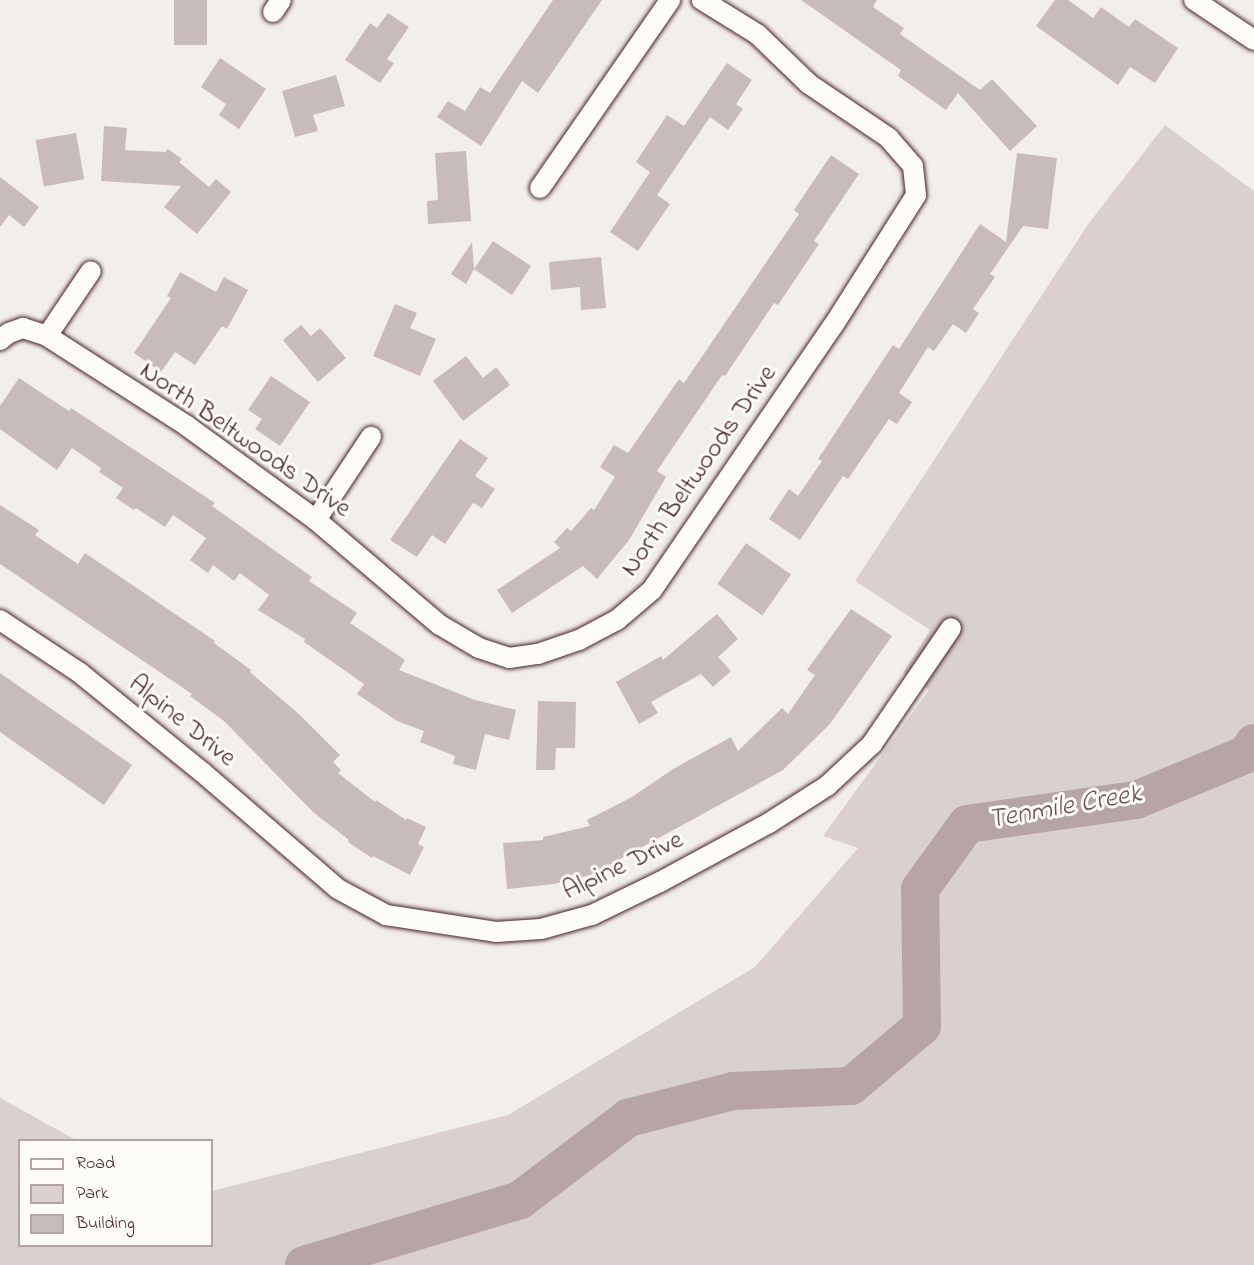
<!DOCTYPE html>
<html>
<head>
<meta charset="utf-8">
<style>
  body { margin:0 }
  #map { position:relative; width:1254px; height:1265px; overflow:hidden; background:#f2efeb; font-family:"Indie Flower",sans-serif }
  div>[style] { position:absolute }
  .green>* { inset:0; background:#d9d0cf }
  .river>* { height:38px; margin:-19px; padding:0 19px; transform-origin:19px; border-radius:19px; background:#b7a5a6 }
  .building>* { inset:0; background:#c8bbbb; transform-origin:0 0 }
  .roads { filter:drop-shadow(0 0 2px #4a1f2b) drop-shadow(0 0 2px #4a1f2b) }
  .street>* { height:20px; margin:-10px; padding:0 10px; transform-origin:10px; border-radius:10px; background:#fdfcf7 }
  span { translate:-50% -50%; white-space:nowrap; text-align:center; line-height:1.15; -webkit-text-stroke:6px #fdfcf7; paint-order:stroke }
  .street-label { font-size:27px; color:#4a1f2b }
  .water-label { font-size:28px; color:#704e56; font-style:italic }
  .legend { position:absolute; left:18px; top:1139px; width:195px; height:108px; box-sizing:border-box; background:#fdfcf7; border:2px solid #b5a4a5; margin:0; padding:8px 10px; list-style:none; font-size:18px; color:#4a1f2b }
  .legend li { display:flex; align-items:center; gap:12px; height:30px }
  .legend b { width:30px; border:2px solid #b5a4a5 }
</style>
</head>
<body>
<div id="map">
  <div class="green">
    <i style="clip-path:polygon(1165px 125px,1254px 191px,1254px 1265px,0 1265px,0 1098px,76px 1140px,20px 1140px,20px 1246px,212px 1246px,212px 1191px,508px 1115px,755px 967px,858px 848px,823px 836px,929px 690px,903px 673px,930px 630px,855px 581px,1089px 223px)"></i>
  </div>
  <div class="river">
    <i style="left:304px;top:1265px;width:226px;rotate:-16.7deg"></i>
    <i style="left:520px;top:1200px;width:136px;rotate:-37.2deg"></i>
    <i style="left:628px;top:1118px;width:108px;rotate:-14.4deg"></i>
    <i style="left:733px;top:1091px;width:118px;rotate:-2.4deg"></i>
    <i style="left:851px;top:1086px;width:93px;rotate:-40.2deg"></i>
    <i style="left:922px;top:1026px;width:137px;rotate:-90.8deg"></i>
    <i style="left:920px;top:889px;width:80px;rotate:-54.1deg"></i>
    <i style="left:967px;top:824px;width:171px;rotate:-8.1deg"></i>
    <i style="left:1136px;top:800px;width:120px;rotate:-22.5deg"></i>
    <i style="left:1247px;top:754px;width:13px;rotate:-58deg"></i>
  </div>
  <div class="building">
    <i style="left:174px;top:0;width:33px;height:45px"></i>
    <i style="clip-path:polygon(553px 0,602px 0,538px 93px,522px 81px,481px 146px,437px 117px,448px 101px,465px 111px,480px 87px,490px 93px)"></i>
    <i style="clip-path:polygon(801px 0,877px 0,873px 7px,904px 28px,900px 34px,980px 90px,992px 79px,1037px 126px,1010px 151px,958px 93px,946px 110px,898px 76px,901px 70px)"></i>
    <i style="clip-path:polygon(1055px 0,1068px 0,1093px 18px,1101px 7px,1129px 27px,1135px 19px,1178px 48px,1155px 83px,1130px 67px,1118px 85px,1036px 26px)"></i>
    <i style="clip-path:polygon(388px 13px,409px 27px,387px 59px,394px 63px,380px 83px,345px 60px,370px 23px,377px 28px)"></i>
    <i style="clip-path:polygon(220px 58px,266px 89px,239px 129px,219px 115px,226px 104px,201px 87px)"></i>
    <i style="clip-path:polygon(727px 63px,752px 80px,736px 104px,743px 109px,728px 130px,710px 117px,657px 195px,670px 204px,638px 251px,610px 232px,650px 172px,636px 162px,667px 115px,684px 126px)"></i>
    <i style="clip-path:polygon(336px 75px,345px 106px,313px 115px,318px 131px,295px 137px,282px 91px)"></i>
    <i style="clip-path:polygon(104px 126px,127px 128px,125px 150px,165px 152px,168px 149px,182px 159px,179px 162px,209px 187px,216px 179px,231px 192px,197px 234px,164px 207px,181px 186px,101px 181px)"></i>
    <i style="left:76px;top:133px;width:47px;height:41px;rotate:80deg"></i>
    <i style="clip-path:polygon(466px 151px,471px 221px,428px 224px,427px 201px,438px 200px,435px 153px)"></i>
    <i style="clip-path:polygon(1017px 153px,1057px 158px,1048px 229px,1023px 226px,990px 274px,995px 277px,973px 309px,979px 313px,966px 333px,953px 324px,934px 351px,928px 347px,899px 393px,912px 402px,897px 424px,889px 419px,848px 479px,843px 476px,800px 540px,769px 519px,789px 489px,798px 496px,822px 461px,818px 459px,893px 345px,899px 349px,980px 224px,1006px 242px)"></i>
    <i style="clip-path:polygon(831px 155px,859px 174px,814px 241px,819px 244px,778px 305px,774px 303px,725px 376px,722px 375px,657px 471px,666px 477px,629px 540px,597px 579px,583px 566px,512px 613px,497px 590px,560px 548px,554px 542px,567px 528px,571px 531px,591px 508px,594px 510px,615px 477px,600px 467px,614px 445px,628px 453px,679px 379px,684px 383px,799px 214px,794px 210px)"></i>
    <i style="clip-path:polygon(0 177px,39px 207px,24px 227px,9px 215px,0 227px)"></i>
    <i style="clip-path:polygon(493px 241px,531px 266px,512px 295px,474px 269px,466px 284px,451px 274px,472px 242px,474px 269px)"></i>
    <i style="clip-path:polygon(601px 257px,606px 308px,581px 310px,580px 287px,551px 290px,549px 262px)"></i>
    <i style="clip-path:polygon(180px 272px,216px 292px,224px 277px,248px 290px,227px 329px,222px 326px,195px 365px,175px 352px,161px 372px,134px 353px,171px 298px,167px 296px)"></i>
    <i style="clip-path:polygon(395px 304px,417px 313px,410px 328px,436px 339px,420px 376px,373px 356px)"></i>
    <i style="clip-path:polygon(301px 325px,311px 336px,320px 328px,346px 358px,318px 382px,283px 340px)"></i>
    <i style="clip-path:polygon(466px 356px,483px 378px,496px 367px,510px 385px,463px 421px,433px 381px)"></i>
    <i style="clip-path:polygon(271px 376px,310px 402px,280px 446px,255px 429px,262px 419px,248px 410px)"></i>
    <i style="clip-path:polygon(19px 378px,69px 411px,71px 408px,215px 503px,212px 506px,312px 577px,309px 581px,357px 613px,350px 623px,405px 660px,399px 670px,475px 700px,516px 710px,509px 740px,485px 734px,476px 770px,453px 764px,455px 756px,420px 742px,424px 731px,397px 721px,357px 694px,364px 684px,304px 642px,305px 639px,258px 610px,269px 595px,240px 573px,234px 581px,213px 565px,208px 573px,190px 560px,206px 538px,173px 515px,165px 527px,136px 508px,134px 510px,116px 498px,123px 488px,99px 472px,101px 468px,72px 448px,57px 470px,0 429px,0 406px)"></i>
    <i style="clip-path:polygon(460px 439px,488px 458px,475px 476px,495px 489px,482px 508px,473px 503px,445px 544px,432px 535px,417px 557px,390px 540px)"></i>
    <i style="clip-path:polygon(0 505px,39px 530px,35px 535px,78px 564px,85px 553px,215px 641px,214px 643px,251px 670px,250px 672px,300px 715px,340px 755px,333px 762px,341px 770px,338px 773px,375px 802px,376px 800px,406px 820px,407px 818px,426px 827px,418px 844px,424px 847px,410px 875px,373px 856px,372px 858px,348px 842px,349px 840px,313px 812px,224px 721px,190px 696px,192px 694px,0 564px)"></i>
    <i style="left:746px;top:543px;width:55px;height:50px;rotate:35deg"></i>
    <i style="clip-path:polygon(851px 609px,892px 636px,830px 724px,783px 770px,591px 875px,554px 884px,507px 889px,503px 843px,543px 840px,543px 837px,590px 826px,587px 820px,632px 797px,673px 769px,731px 737px,738px 751px,782px 708px,788px 714px,815px 675px,807px 670px)"></i>
    <i style="clip-path:polygon(717px 614px,738px 639px,718px 657px,731px 671px,713px 687px,701px 674px,651px 702px,658px 713px,639px 724px,616px 682px,661px 656px,663px 660px)"></i>
    <i style="clip-path:polygon(0 673px,132px 765px,104px 805px,0 732px)"></i>
    <i style="clip-path:polygon(538px 701px,576px 702px,575px 748px,556px 748px,555px 770px,536px 770px)"></i>
  </div>
  <div class="roads">
    <div class="street">
      <i style="left:1194px;top:0;width:72px;rotate:33.7deg"></i>
      <i style="left:273px;top:12px;width:14px;rotate:-56deg"></i>
      <i style="left:540px;top:188px;width:229px;rotate:-55.3deg"></i>
      <i style="left:47px;top:336px;width:78px;rotate:-55.9deg"></i>
      <i style="left:0;top:340px;width:11px;rotate:-38deg"></i>
      <i style="left:9px;top:333px;width:15px;rotate:-20deg"></i>
      <i style="left:23px;top:328px;width:25px;rotate:18deg"></i>
      <i style="left:47px;top:336px;width:166px;rotate:32.7deg"></i>
      <i style="left:187px;top:426px;width:160px;rotate:36.1deg"></i>
      <i style="left:316px;top:520px;width:162px;rotate:40.3deg"></i>
      <i style="left:440px;top:625px;width:45px;rotate:30.5deg"></i>
      <i style="left:479px;top:648px;width:32px;rotate:18deg"></i>
      <i style="left:509px;top:658px;width:29px;rotate:-8deg"></i>
      <i style="left:538px;top:654px;width:43px;rotate:-18.9deg"></i>
      <i style="left:579px;top:640px;width:43px;rotate:-27.8deg"></i>
      <i style="left:617px;top:620px;width:46px;rotate:-40.6deg"></i>
      <i style="left:652px;top:590px;width:320px;rotate:-55.6deg"></i>
      <i style="left:833px;top:326px;width:155px;rotate:-57.6deg"></i>
      <i style="left:916px;top:195px;width:29px;rotate:-96deg"></i>
      <i style="left:913px;top:166px;width:37px;rotate:-131deg"></i>
      <i style="left:889px;top:138px;width:97px;rotate:-146deg"></i>
      <i style="left:809px;top:84px;width:72px;rotate:-136.1deg"></i>
      <i style="left:757px;top:34px;width:65px;rotate:-148.3deg"></i>
      <i style="left:316px;top:520px;width:100px;rotate:-56.5deg"></i>
      <i style="left:0;top:620px;width:96px;rotate:33.5deg"></i>
      <i style="left:80px;top:673px;width:157px;rotate:39.1deg"></i>
      <i style="left:202px;top:772px;width:179px;rotate:40.7deg"></i>
      <i style="left:338px;top:889px;width:55px;rotate:28.4deg"></i>
      <i style="left:386px;top:915px;width:111px;rotate:8.8deg"></i>
      <i style="left:496px;top:932px;width:45px;rotate:-3.8deg"></i>
      <i style="left:541px;top:929px;width:53px;rotate:-15.4deg"></i>
      <i style="left:592px;top:915px;width:76px;rotate:-25.9deg"></i>
      <i style="left:660px;top:882px;width:124px;rotate:-28.4deg"></i>
      <i style="left:769px;top:823px;width:69px;rotate:-32.5deg"></i>
      <i style="left:827px;top:786px;width:62px;rotate:-43deg"></i>
      <i style="left:872px;top:744px;width:140px;rotate:-55.7deg"></i>
    </div>
  </div>
  <div class="street-label">
    <span style="left:245px;top:440px;rotate:35deg">North Beltwoods Drive</span>
    <span style="left:699px;top:471px;rotate:-55deg">North Beltwoods Drive</span>
    <span style="left:182px;top:721px;rotate:39deg">Alpine Drive</span>
    <span style="left:623px;top:866px;rotate:-25deg">Alpine Drive</span>
  </div>
  <div class="water-label">
    <span style="left:1065px;top:808px;rotate:-10deg">Tenmile Creek</span>
  </div>
  <ul class="legend">
  <li><b style="height:8px;background:#fdfcf7"></b>Road</li>
  <li><b style="height:16px;background:#d9d0cf"></b>Park</li>
  <li><b style="height:16px;background:#c8bbbb"></b>Building</li>
  </ul>
</div>
</body>
</html>
